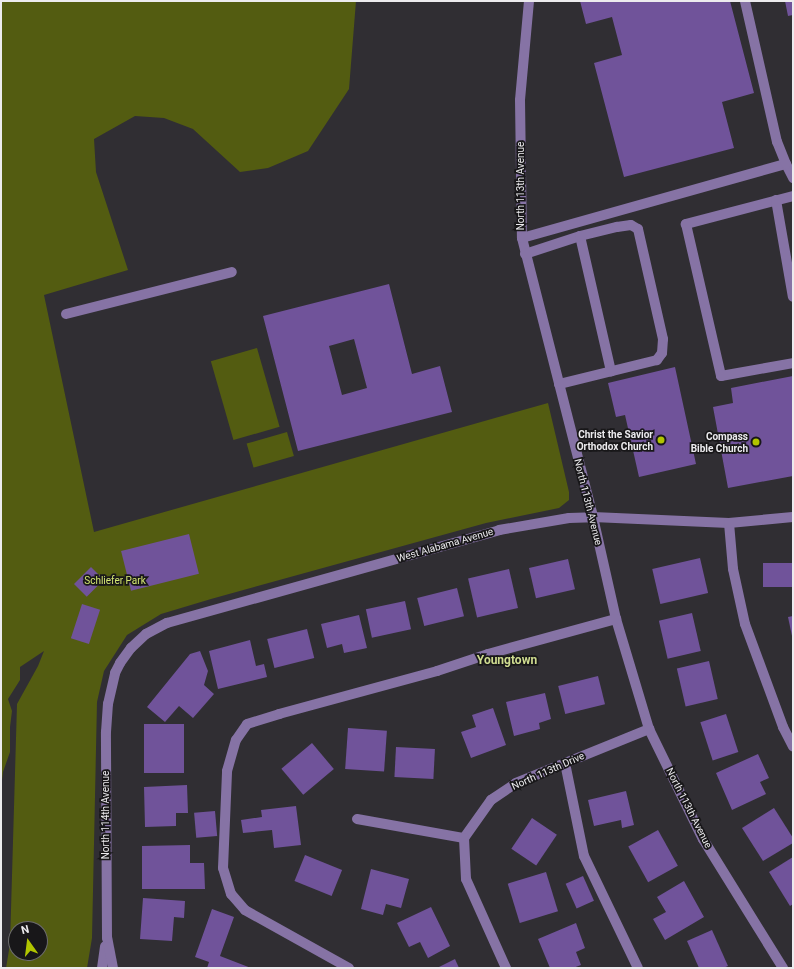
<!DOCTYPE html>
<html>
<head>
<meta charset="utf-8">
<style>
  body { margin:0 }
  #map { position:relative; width:794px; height:969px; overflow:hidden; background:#302e33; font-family:Roboto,sans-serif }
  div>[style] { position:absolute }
  .green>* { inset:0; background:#535c11; transform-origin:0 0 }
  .building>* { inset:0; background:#70539a; transform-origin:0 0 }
  .minor>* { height:10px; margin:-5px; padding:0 5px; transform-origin:5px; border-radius:5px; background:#8673a5 }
  .dots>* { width:11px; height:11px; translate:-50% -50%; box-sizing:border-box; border:2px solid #181719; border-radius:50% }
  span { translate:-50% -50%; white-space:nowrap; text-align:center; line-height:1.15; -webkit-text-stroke:3.5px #181719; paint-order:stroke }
  .street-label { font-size:10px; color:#ecebee }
  .poi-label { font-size:10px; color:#ecebee; font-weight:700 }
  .right { translate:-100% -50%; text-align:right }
  .park-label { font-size:10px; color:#d5e773 }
  .quarter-label { font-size:12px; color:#cfdc90; font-weight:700 }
  .frame { position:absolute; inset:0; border:2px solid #ecebee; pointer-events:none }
  .north { position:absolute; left:8px; top:921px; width:40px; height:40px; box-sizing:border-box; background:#181719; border:1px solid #6d6c6e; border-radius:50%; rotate:346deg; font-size:11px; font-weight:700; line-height:16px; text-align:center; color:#ecebee }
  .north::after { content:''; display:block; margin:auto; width:14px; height:18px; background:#b1c500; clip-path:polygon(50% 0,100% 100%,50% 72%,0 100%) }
</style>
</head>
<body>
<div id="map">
  <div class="green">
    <i style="clip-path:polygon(evenodd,1px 1px,356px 1px,349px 89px,308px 151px,268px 168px,240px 172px,193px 129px,164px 118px,135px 116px,94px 139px,96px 172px,128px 270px,44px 295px,94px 532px,548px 403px,569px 492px,569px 500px,559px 508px,486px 523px,211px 599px,161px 614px,127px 635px,104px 671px,97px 702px,92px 938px,87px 968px,6px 968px,10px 944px,17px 704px,38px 666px,44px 651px,20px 667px,20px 680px,8px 699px,12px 711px,10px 727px,10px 752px,3px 772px,1px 788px,1px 1px,16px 929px,40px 929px,40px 953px,16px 953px,16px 929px)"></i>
    <i style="left:257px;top:348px;width:82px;height:48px;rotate:74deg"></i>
    <i style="left:287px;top:432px;width:25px;height:42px;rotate:74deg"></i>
  </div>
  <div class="building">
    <i style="clip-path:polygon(580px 1px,730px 1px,754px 93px,722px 102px,734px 148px,624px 177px,594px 63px,622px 55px,612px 17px,586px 24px)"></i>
    <i style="clip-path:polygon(785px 1px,793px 1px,793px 15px,788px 16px)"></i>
    <i style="clip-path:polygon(evenodd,389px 284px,412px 374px,440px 366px,452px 412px,298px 451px,263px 316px,389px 284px,354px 339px,367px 388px,342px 395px,329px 346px,354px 339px)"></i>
    <i style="clip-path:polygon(675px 367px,696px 464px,639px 477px,625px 415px,616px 417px,608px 383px)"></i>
    <i style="clip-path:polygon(793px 376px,793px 476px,728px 488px,713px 407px,733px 403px,731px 388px)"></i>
    <i style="left:189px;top:534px;width:41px;height:70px;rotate:76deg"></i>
    <i style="left:700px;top:558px;width:36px;height:49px;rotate:77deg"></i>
    <i style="left:568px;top:559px;width:31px;height:40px;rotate:77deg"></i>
    <i style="left:793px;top:563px;width:24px;height:30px;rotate:90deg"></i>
    <i style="left:91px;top:567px;width:18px;height:24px;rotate:45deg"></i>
    <i style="left:509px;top:569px;width:40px;height:42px;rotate:77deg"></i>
    <i style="left:457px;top:588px;width:29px;height:41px;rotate:76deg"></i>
    <i style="left:405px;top:601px;width:29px;height:40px;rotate:78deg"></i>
    <i style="left:82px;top:604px;width:19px;height:36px;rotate:18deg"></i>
    <i style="left:692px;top:613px;width:39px;height:34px;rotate:77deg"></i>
    <i style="clip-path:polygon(359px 615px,367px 648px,344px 653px,342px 644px,327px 648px,321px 624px)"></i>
    <i style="clip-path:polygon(793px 616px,793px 636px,792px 636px,788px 617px)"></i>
    <i style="left:307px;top:629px;width:30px;height:41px;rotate:76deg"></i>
    <i style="clip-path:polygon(250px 640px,256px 666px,264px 664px,267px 677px,218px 689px,209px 651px)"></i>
    <i style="clip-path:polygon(200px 651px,208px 671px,204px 685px,214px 694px,193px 718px,179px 706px,165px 722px,147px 707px,190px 654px)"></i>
    <i style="left:709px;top:661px;width:39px;height:33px;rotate:77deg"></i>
    <i style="left:598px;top:676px;width:29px;height:41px;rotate:76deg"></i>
    <i style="clip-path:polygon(545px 693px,551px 719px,539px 723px,540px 729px,514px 736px,506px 702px)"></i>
    <i style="clip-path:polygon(493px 708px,506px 745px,471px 758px,461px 732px,476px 727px,472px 715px)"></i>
    <i style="left:726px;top:714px;width:40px;height:27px;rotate:72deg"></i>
    <i style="left:144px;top:724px;width:40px;height:49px"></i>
    <i style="left:348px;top:728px;width:39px;height:41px;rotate:4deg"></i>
    <i style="left:312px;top:743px;width:34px;height:40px;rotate:50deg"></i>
    <i style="left:396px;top:747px;width:39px;height:30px;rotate:3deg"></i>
    <i style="clip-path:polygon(758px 754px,769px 778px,760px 782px,766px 794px,732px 810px,716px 773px)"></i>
    <i style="clip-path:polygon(187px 785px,188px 813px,176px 813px,176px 826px,145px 827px,144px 787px)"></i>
    <i style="clip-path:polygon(626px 791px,634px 825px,622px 828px,621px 820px,594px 826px,588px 800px)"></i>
    <i style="clip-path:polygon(296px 806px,301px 845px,274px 848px,272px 830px,243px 833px,241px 820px,262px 817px,261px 810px)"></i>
    <i style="clip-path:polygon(774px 808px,793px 838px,793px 843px,763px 861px,742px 828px)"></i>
    <i style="left:215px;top:811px;width:25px;height:21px;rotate:85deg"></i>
    <i style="left:532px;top:818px;width:30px;height:37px;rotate:34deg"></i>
    <i style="left:658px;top:830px;width:41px;height:34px;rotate:61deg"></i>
    <i style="clip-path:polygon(190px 845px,190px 863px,204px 863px,205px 889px,142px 889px,142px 846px)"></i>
    <i style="left:305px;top:855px;width:40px;height:28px;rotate:22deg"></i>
    <i style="clip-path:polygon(793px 857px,793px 904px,790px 906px,769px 872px)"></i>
    <i style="clip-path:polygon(371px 869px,409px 879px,401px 908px,386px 904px,383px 915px,361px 909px)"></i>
    <i style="left:546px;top:872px;width:41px;height:40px;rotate:73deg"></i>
    <i style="left:583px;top:876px;width:27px;height:19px;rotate:66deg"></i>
    <i style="clip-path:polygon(684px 881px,704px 917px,665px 940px,653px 919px,666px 912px,657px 897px)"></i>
    <i style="clip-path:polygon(143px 898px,185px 901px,184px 918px,174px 917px,172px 941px,140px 939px)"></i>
    <i style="clip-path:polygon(431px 907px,450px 946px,428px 958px,420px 942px,409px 947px,397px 923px)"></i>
    <i style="clip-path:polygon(212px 909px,234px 917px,220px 956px,251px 968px,207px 968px,209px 962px,195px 957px)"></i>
    <i style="clip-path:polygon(576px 923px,585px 948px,576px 952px,581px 965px,573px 968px,550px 968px,538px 939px)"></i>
    <i style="clip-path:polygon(712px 930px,728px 966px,723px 968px,699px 968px,687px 941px)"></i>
    <i style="clip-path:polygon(455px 959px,459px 968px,437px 968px)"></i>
  </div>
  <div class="minor">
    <i style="left:529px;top:1px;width:99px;rotate:95.2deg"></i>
    <i style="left:520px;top:100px;width:138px;rotate:89.2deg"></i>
    <i style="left:522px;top:238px;width:288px;rotate:75.7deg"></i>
    <i style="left:593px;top:517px;width:105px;rotate:77.3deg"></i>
    <i style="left:616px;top:619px;width:115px;rotate:73.3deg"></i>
    <i style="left:649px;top:729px;width:123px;rotate:63.9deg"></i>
    <i style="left:703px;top:839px;width:152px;rotate:58.2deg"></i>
    <i style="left:786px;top:164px;width:16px;rotate:63deg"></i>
    <i style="left:793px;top:196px;width:111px;rotate:165.3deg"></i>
    <i style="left:686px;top:224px;width:156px;rotate:77deg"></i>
    <i style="left:721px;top:376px;width:73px;rotate:-10.2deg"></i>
    <i style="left:776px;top:200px;width:98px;rotate:80.1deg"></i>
    <i style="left:580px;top:236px;width:139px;rotate:77.1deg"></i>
    <i style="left:522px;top:238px;width:274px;rotate:-15.7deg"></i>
    <i style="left:786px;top:164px;width:24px;rotate:-112deg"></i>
    <i style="left:777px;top:142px;width:145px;rotate:-102.8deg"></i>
    <i style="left:525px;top:254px;width:58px;rotate:-18.1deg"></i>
    <i style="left:580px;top:236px;width:38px;rotate:-14deg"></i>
    <i style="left:617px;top:227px;width:14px;rotate:-8deg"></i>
    <i style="left:631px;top:225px;width:8px;rotate:30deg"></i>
    <i style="left:638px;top:229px;width:113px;rotate:77.2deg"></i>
    <i style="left:663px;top:339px;width:14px;rotate:94deg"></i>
    <i style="left:662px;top:353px;width:9px;rotate:126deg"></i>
    <i style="left:657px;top:360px;width:101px;rotate:166.2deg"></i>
    <i style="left:66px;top:314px;width:171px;rotate:-14.2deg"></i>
    <i style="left:729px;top:523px;width:46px;rotate:85deg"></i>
    <i style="left:733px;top:569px;width:56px;rotate:77.7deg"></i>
    <i style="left:745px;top:624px;width:110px;rotate:69.7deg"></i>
    <i style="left:783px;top:727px;width:22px;rotate:63deg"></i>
    <i style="left:565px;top:763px;width:95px;rotate:78.5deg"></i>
    <i style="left:584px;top:856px;width:124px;rotate:64.3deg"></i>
    <i style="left:357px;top:819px;width:109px;rotate:10.1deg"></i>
    <i style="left:464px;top:838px;width:47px;rotate:-54.6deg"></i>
    <i style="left:491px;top:800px;width:30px;rotate:-34deg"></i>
    <i style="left:516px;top:783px;width:144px;rotate:-22.1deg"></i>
    <i style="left:464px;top:838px;width:41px;rotate:87.2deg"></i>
    <i style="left:466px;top:879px;width:98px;rotate:65.8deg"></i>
    <i style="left:102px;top:968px;width:22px;rotate:-82deg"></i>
    <i style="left:113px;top:968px;width:31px;rotate:-101deg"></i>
    <i style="left:107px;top:938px;width:206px;rotate:-90.3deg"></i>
    <i style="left:106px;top:732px;width:28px;rotate:-86deg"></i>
    <i style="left:108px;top:704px;width:32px;rotate:-77deg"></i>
    <i style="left:115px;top:673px;width:11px;rotate:-63deg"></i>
    <i style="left:120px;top:663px;width:19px;rotate:-54deg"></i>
    <i style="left:131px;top:648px;width:21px;rotate:-43deg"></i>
    <i style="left:146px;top:634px;width:24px;rotate:-28deg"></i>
    <i style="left:167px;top:623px;width:345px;rotate:-15.6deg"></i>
    <i style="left:499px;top:530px;width:71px;rotate:-9.7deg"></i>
    <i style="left:569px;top:518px;width:24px;rotate:-2deg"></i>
    <i style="left:593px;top:517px;width:136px;rotate:2.5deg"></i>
    <i style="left:729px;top:523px;width:64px;rotate:-5.4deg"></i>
    <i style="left:349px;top:968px;width:119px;rotate:-150.9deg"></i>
    <i style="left:245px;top:910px;width:21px;rotate:-131deg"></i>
    <i style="left:231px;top:894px;width:27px;rotate:-107deg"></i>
    <i style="left:223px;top:868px;width:97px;rotate:-87.6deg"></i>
    <i style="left:227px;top:771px;width:32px;rotate:-74deg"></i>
    <i style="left:236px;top:740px;width:19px;rotate:-55deg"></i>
    <i style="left:247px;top:724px;width:34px;rotate:-17deg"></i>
    <i style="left:279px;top:714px;width:164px;rotate:-15.2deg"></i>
    <i style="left:437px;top:671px;width:54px;rotate:-18.4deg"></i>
    <i style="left:488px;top:654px;width:133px;rotate:-15.3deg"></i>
  </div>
  <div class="dots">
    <i style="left:661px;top:440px;background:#b1c500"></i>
    <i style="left:756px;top:442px;background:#b1c500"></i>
  </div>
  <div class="street-label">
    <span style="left:521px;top:186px;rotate:-90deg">North 113th Avenue</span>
    <span style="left:588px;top:502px;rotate:76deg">North 113th Avenue</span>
    <span style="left:445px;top:545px;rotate:-16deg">West Alabama Avenue</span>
    <span style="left:548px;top:771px;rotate:-24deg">North 113th Drive</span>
    <span style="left:689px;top:808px;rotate:63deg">North 113th Avenue</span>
    <span style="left:106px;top:815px;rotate:-90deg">North 114th Avenue</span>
  </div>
  <div class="poi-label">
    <span class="right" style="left:653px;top:440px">Christ the Savior<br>Orthodox Church</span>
    <span class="right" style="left:748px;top:442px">Compass<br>Bible Church</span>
  </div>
  <div class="park-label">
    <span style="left:115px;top:581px">Schliefer Park</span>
  </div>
  <div class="quarter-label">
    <span style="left:507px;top:661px">Youngtown</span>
  </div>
  <div class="frame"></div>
  <div class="north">N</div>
</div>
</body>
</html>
